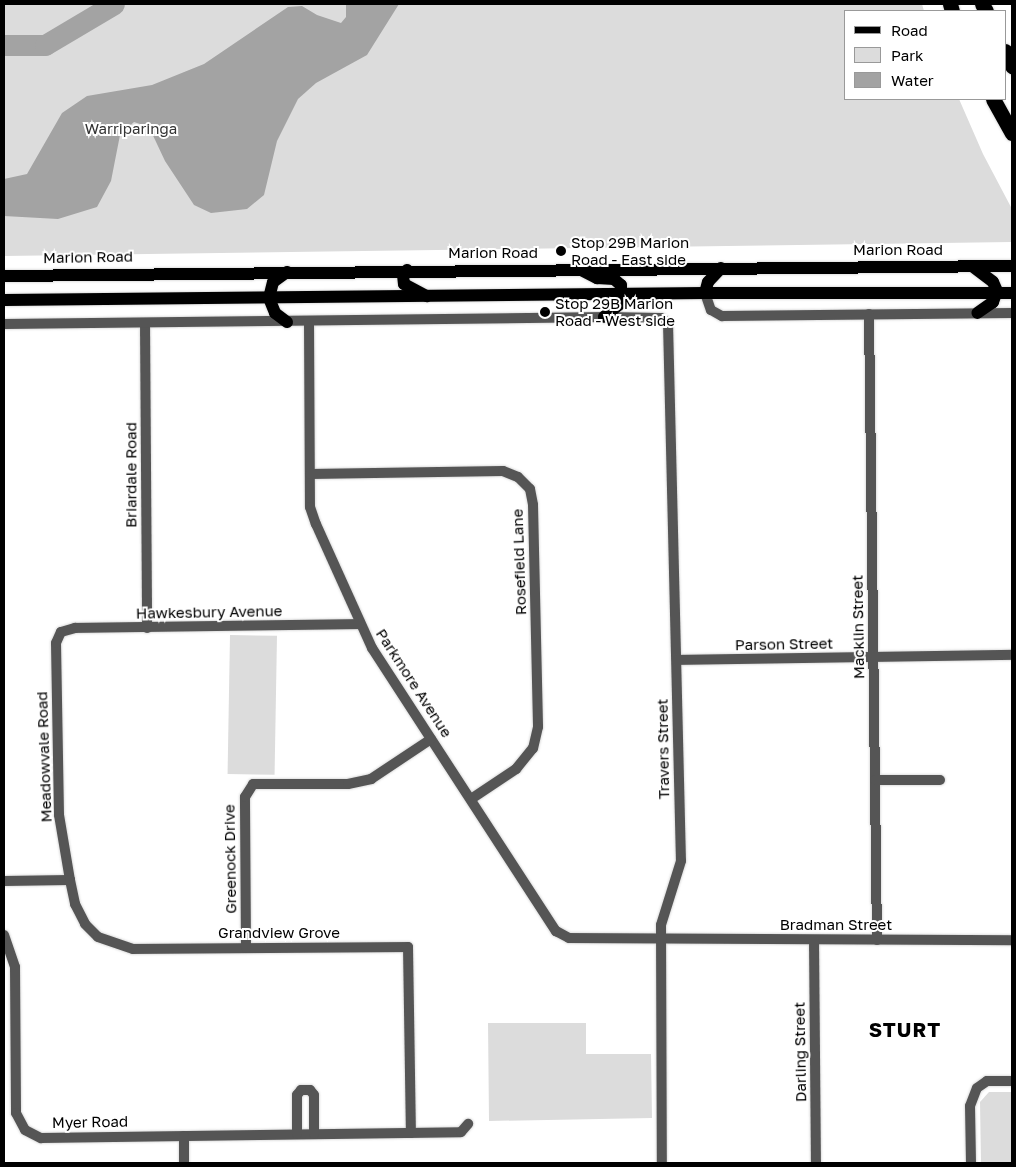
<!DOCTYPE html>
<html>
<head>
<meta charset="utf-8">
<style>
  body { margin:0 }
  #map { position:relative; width:1016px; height:1167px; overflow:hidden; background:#fff; font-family:"Golos Text",sans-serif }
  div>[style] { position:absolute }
  .green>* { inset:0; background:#dcdcdc; transform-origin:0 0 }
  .water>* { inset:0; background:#a3a3a3 }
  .river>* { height:21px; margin:-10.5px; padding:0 10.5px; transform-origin:10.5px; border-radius:10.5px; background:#a3a3a3 }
  .roads { filter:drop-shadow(0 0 1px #dbdbdb) drop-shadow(0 0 1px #dbdbdb) }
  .street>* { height:10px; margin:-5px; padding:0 5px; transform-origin:5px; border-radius:5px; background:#555 }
  .primary>* { height:12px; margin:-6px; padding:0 6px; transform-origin:6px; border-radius:6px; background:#000 }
  .highway>* { height:15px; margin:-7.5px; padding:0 7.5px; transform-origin:7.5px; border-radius:7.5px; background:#000 }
  .dots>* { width:14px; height:14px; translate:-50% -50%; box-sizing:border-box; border:2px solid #fff; border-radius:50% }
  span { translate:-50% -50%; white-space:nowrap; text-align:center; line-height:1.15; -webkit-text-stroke:4px #fff; paint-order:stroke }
  .park-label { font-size:15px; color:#333 }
  .poi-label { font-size:15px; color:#000 }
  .left { translate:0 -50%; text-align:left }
  .street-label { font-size:15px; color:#000 }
  .district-label { font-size:20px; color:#000; font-weight:700; letter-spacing:1px }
  .frame { position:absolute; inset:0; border:5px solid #000; pointer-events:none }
  .legend { position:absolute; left:844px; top:10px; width:162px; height:90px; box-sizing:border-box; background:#fff; border:1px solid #999; margin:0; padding:6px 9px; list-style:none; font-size:15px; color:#000 }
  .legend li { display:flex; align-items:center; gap:10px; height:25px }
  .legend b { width:25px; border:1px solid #999 }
</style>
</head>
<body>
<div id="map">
  <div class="green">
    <i style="clip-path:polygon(4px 4px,922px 4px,924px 11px,845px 11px,845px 99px,959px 99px,983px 154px,1012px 209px,1012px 242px,4px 256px)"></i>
    <i style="left:230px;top:635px;width:47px;height:139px;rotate:1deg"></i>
    <i style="clip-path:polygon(488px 1023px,586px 1023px,586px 1054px,651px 1054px,652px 1118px,489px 1121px)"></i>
    <i style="clip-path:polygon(989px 1092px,1012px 1092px,1012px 1163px,981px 1163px,980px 1102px)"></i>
  </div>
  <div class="water">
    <i style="clip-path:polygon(346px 4px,399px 4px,367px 55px,316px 83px,298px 99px,277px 141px,264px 195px,247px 209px,211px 213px,194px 205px,165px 161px,149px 127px,134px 122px,120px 135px,111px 181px,97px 207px,58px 219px,4px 216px,4px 179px,27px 174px,62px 113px,87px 96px,152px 85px,204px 64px,288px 7px,302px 6px,317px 15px,341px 23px,346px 17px)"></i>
  </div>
  <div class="river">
    <i style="left:4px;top:45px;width:41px"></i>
    <i style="left:45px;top:45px;width:80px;rotate:-30.7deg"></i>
  </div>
  <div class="roads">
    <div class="street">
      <i style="left:705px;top:293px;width:18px;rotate:71deg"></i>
      <i style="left:711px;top:310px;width:13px;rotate:29deg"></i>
      <i style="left:722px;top:316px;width:290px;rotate:-0.6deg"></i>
      <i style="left:869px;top:314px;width:626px;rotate:89.27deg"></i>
      <i style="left:309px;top:322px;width:185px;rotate:89.7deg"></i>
      <i style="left:310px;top:507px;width:18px;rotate:71deg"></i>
      <i style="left:316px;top:524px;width:136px;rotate:65.7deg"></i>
      <i style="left:372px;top:648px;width:338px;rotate:57deg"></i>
      <i style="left:556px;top:931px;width:15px;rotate:28deg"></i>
      <i style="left:569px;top:938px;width:443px;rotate:0.3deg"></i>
      <i style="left:145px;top:323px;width:305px;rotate:89.6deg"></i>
      <i style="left:4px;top:324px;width:604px;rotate:-0.66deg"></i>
      <i style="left:608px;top:317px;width:53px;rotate:1.1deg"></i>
      <i style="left:661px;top:318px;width:9px;rotate:36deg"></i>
      <i style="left:668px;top:323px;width:538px;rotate:88.62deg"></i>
      <i style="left:681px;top:861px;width:67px;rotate:107.4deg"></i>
      <i style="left:661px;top:925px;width:238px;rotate:89.8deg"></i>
      <i style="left:310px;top:474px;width:193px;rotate:-0.9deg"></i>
      <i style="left:503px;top:471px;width:16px;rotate:22deg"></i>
      <i style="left:518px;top:477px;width:17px;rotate:45deg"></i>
      <i style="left:530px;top:489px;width:16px;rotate:79deg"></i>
      <i style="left:533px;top:505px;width:222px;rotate:88.7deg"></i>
      <i style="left:538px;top:727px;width:22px;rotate:103deg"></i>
      <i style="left:533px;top:748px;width:27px;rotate:129deg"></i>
      <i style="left:516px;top:769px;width:54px;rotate:146.3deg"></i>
      <i style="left:677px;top:660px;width:335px;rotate:-0.9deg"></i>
      <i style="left:875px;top:780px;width:65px"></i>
      <i style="left:70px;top:880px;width:66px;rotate:-99.6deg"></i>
      <i style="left:59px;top:815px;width:172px;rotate:-91deg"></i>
      <i style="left:56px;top:643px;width:12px;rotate:-66deg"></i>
      <i style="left:61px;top:632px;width:15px;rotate:-16deg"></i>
      <i style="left:75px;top:628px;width:284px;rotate:-0.8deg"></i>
      <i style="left:4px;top:881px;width:66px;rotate:-0.9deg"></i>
      <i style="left:70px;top:880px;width:25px;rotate:78deg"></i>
      <i style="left:75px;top:904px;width:22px;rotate:63deg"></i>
      <i style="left:85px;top:924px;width:18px;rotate:45deg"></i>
      <i style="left:98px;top:937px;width:37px;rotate:19deg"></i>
      <i style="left:133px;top:949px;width:275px;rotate:-0.4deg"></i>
      <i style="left:408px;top:947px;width:186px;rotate:89.1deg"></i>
      <i style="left:4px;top:935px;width:34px;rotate:71deg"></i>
      <i style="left:15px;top:967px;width:146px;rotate:89.6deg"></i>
      <i style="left:16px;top:1113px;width:19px;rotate:62deg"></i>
      <i style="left:25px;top:1130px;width:18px;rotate:27deg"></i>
      <i style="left:41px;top:1138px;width:420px;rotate:-0.8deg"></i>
      <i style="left:461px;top:1132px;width:11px;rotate:-49deg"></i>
      <i style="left:814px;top:940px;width:223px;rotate:89.5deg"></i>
      <i style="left:246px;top:948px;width:151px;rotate:-90.4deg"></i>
      <i style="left:245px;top:797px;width:15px;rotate:-58deg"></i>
      <i style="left:253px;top:784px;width:95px"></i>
      <i style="left:348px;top:784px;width:24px;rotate:-12deg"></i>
      <i style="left:371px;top:779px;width:72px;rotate:-33.7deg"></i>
      <i style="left:297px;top:1134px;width:39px;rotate:-90deg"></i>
      <i style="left:297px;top:1095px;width:6px;rotate:-51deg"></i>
      <i style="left:301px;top:1090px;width:9px"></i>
      <i style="left:310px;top:1090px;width:6px;rotate:51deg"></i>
      <i style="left:314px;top:1095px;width:39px;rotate:90deg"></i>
      <i style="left:184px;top:1136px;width:27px;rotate:90deg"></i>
      <i style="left:971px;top:1163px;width:57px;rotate:-91deg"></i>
      <i style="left:970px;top:1106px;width:19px;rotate:-69deg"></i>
      <i style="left:977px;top:1088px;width:12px;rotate:-35deg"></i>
      <i style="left:987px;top:1081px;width:25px"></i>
    </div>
    <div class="primary">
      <i style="left:972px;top:266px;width:26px;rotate:37deg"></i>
      <i style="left:993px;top:282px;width:10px;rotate:66deg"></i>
      <i style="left:997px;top:291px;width:12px;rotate:110deg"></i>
      <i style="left:993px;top:302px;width:19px;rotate:145deg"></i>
      <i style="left:407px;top:270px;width:6px;rotate:129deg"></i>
      <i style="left:403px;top:275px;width:9px;rotate:84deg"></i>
      <i style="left:404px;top:284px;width:26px;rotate:28deg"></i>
      <i style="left:581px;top:270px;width:18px;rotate:27deg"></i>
      <i style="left:597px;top:278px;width:17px;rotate:3deg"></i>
      <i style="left:614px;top:279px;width:9px;rotate:41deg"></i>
      <i style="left:621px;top:285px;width:18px;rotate:90deg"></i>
      <i style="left:621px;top:303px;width:22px;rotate:141deg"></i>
      <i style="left:287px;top:272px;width:17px;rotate:144deg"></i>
      <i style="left:273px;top:282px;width:16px;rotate:104deg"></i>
      <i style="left:269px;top:298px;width:16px;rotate:68deg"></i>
      <i style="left:275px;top:313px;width:15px;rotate:37deg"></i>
      <i style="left:4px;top:276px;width:1008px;rotate:-0.57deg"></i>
      <i style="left:705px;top:293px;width:11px;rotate:-75deg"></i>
      <i style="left:708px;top:282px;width:19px;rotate:-47deg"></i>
      <i style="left:4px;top:300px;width:701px;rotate:-0.57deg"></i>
      <i style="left:705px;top:293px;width:307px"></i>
    </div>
    <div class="highway">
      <i style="left:950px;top:4px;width:7px;rotate:74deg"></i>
      <i style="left:982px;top:4px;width:8px;rotate:60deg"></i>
      <i style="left:1005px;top:51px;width:17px;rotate:65deg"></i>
      <i style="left:993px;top:99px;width:39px;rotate:61deg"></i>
    </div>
  </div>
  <div class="dots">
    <i style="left:561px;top:251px;background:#000"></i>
    <i style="left:545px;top:312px;background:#000"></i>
  </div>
  <div class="park-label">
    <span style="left:131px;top:129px">Warriparinga</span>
  </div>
  <div class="poi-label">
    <span class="left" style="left:571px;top:251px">Stop 29B Marion<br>Road - East side</span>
    <span class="left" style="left:555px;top:312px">Stop 29B Marion<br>Road - West side</span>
  </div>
  <div class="street-label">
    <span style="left:898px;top:250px">Marion Road</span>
    <span style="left:493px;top:253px">Marion Road</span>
    <span style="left:88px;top:257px;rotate:-1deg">Marion Road</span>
    <span style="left:131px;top:475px;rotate:-90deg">Briardale Road</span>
    <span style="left:519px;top:562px;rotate:-92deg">Rosefield Lane</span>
    <span style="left:209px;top:612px;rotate:-1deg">Hawkesbury Avenue</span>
    <span style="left:858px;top:627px;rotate:-91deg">Macklin Street</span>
    <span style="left:784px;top:644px;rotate:-1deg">Parson Street</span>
    <span style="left:414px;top:683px;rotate:57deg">Parkmore Avenue</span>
    <span style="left:663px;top:749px;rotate:-91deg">Travers Street</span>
    <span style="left:44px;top:757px;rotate:-92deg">Meadowvale Road</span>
    <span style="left:230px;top:859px;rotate:-91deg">Greenock Drive</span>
    <span style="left:836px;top:925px">Bradman Street</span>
    <span style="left:279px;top:933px">Grandview Grove</span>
    <span style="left:800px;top:1052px;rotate:-91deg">Darling Street</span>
    <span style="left:90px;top:1122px;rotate:-1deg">Myer Road</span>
  </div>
  <div class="district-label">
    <span style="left:905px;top:1029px">STURT</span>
  </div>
  <div class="frame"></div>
  <ul class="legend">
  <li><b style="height:6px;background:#000"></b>Road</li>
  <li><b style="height:14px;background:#dcdcdc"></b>Park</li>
  <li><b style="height:14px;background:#a3a3a3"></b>Water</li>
  </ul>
</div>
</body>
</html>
